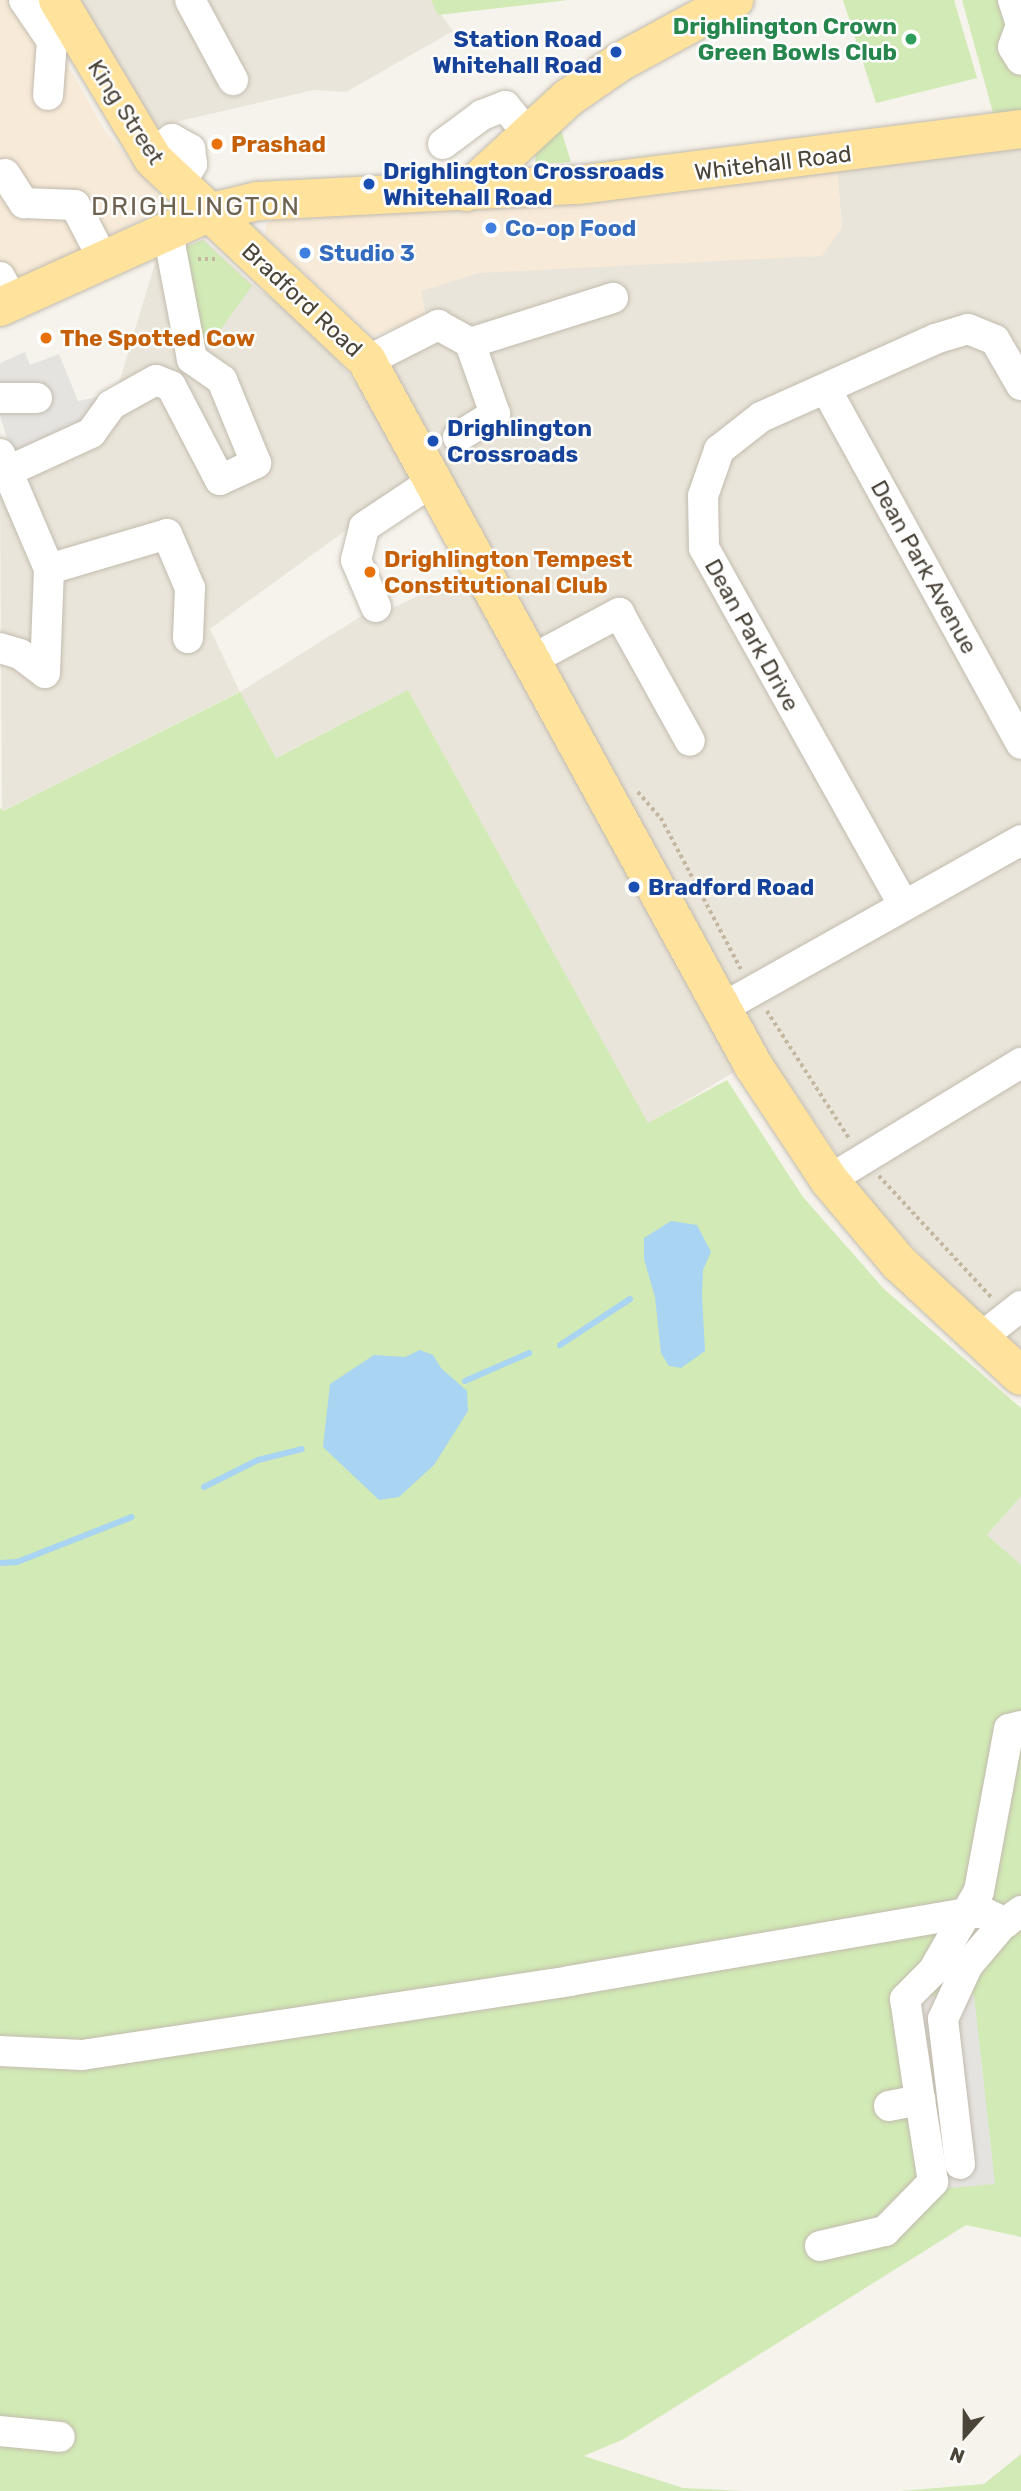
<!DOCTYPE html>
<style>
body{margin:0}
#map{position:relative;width:1021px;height:2491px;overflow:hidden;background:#f6f3ec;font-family:Rubik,sans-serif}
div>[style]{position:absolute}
.residential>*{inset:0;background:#eae5da}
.commercial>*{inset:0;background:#f7ead8}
.green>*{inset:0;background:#d2eab5}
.parking>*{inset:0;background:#e5e3e0}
.water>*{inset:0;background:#a9d4f2}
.stream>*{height:6px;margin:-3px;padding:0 3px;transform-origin:3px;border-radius:3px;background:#a9d4f2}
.path>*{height:3.5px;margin-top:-1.75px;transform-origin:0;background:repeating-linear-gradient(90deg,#c4b79f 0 3.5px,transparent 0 7px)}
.roads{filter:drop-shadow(0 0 2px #c2bbae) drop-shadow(0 0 2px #c2bbae)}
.minor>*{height:30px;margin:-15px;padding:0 15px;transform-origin:15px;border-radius:15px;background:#fff}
.major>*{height:38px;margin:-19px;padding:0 19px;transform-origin:19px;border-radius:19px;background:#ffe39c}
.dots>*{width:19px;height:19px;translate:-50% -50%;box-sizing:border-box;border:4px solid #fff;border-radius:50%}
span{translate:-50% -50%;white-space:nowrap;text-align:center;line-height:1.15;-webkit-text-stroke:5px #fff;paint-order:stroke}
.leisure-label{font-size:23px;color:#27864d;font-weight:700}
.right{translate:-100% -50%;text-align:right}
.transit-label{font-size:23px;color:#164399;font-weight:700}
.left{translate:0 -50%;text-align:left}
.street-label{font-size:23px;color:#4b4439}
.food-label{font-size:23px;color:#c56008;font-weight:700}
.shop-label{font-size:23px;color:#366cbe;font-weight:700}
.quarter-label{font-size:26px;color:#6e6250;letter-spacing:2px}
.north{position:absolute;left:930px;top:2400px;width:70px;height:70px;-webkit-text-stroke:5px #fff;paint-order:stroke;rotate:201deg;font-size:19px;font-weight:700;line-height:28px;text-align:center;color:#4b4439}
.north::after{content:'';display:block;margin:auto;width:24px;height:32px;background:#4b4439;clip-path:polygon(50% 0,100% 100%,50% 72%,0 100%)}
</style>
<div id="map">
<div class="residential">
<i style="clip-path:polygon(72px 0,431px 0,453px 31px,346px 92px,314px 90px,145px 129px)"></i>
<i style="clip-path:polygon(1021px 144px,1021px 1359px,872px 1204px,767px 1052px,648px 1124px,408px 690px,275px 758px,239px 692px,2px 811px,0 485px,107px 423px,156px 260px,204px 239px,258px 289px,307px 323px,373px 404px,419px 485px,345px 531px,210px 629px,240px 692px,376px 607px,385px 612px,495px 558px,355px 348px,426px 316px,420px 291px,478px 273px,842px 227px,837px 171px)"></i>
<i style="clip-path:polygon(1021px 1496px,1021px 1565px,987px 1535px)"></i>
</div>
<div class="commercial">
<i style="clip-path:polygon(0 0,31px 0,105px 131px,169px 206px,0 291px)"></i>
<i style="clip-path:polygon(837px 171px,842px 227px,822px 256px,478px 273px,421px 291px,426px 316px,373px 336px,265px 236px,266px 224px,273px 220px,525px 203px)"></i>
</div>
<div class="green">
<i style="clip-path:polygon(431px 0,568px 0,438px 15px)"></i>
<i style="clip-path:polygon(843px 0,954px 0,977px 78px,876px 103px)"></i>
<i style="clip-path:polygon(962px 0,1021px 0,1021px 116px,995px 120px)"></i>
<i style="clip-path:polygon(559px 123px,571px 162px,535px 164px,536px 150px)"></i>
<i style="clip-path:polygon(203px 240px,252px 286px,211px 343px,200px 349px,178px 250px)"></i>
<i style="clip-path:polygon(408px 690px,648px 1123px,727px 1080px,803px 1197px,884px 1289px,1021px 1408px,1021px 1496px,987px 1535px,1021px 1565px,1021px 2237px,966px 2225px,624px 2439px,584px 2456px,683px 2488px,744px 2491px,0 2491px,0 807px,3px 811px,240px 692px,276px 758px)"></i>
<i style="clip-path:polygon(1021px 2454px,1021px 2491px,900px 2491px,984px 2484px)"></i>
</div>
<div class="parking">
<i style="clip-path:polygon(25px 352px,30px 365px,59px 354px,78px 401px,97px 397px,104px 415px,19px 452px,9px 446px,0 415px,0 363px)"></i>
<i style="clip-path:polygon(974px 1995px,995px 2184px,938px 2189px,911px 1997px)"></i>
</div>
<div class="water">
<i style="clip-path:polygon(671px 1221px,697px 1225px,711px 1252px,703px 1270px,702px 1296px,705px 1351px,681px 1368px,669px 1366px,661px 1353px,655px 1297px,644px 1259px,644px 1238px)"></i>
<i style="clip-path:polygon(420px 1350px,433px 1355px,441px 1368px,467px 1391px,468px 1411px,434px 1465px,399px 1497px,379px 1500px,323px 1447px,330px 1384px,374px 1355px,405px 1357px)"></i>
</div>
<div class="stream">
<i style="left:560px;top:1345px;width:84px;rotate:-33.3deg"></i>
<i style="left:465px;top:1381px;width:70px;rotate:-23.6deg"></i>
<i style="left:204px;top:1487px;width:60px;rotate:-26.6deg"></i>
<i style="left:258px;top:1460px;width:45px;rotate:-14deg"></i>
<i style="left:0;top:1563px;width:17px;rotate:-3deg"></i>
<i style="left:17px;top:1562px;width:123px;rotate:-21.4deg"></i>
</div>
<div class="path">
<i style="left:198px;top:259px;width:17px"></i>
<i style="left:638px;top:792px;width:35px;rotate:49deg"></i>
<i style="left:661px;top:818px;width:171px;rotate:62.1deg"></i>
<i style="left:767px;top:1011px;width:153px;rotate:57.2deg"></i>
<i style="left:879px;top:1176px;width:168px;rotate:47.2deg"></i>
</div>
<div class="roads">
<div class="minor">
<i style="left:24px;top:0;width:50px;rotate:55.7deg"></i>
<i style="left:52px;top:41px;width:54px;rotate:94.2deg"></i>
<i style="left:190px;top:0;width:91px;rotate:61.7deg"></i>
<i style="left:1013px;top:0;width:26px;rotate:72deg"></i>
<i style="left:1021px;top:25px;width:23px;rotate:110deg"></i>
<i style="left:1013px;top:47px;width:15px;rotate:58deg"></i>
<i style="left:443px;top:144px;width:49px;rotate:-36.6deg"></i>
<i style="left:482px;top:115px;width:25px;rotate:-21deg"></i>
<i style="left:505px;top:106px;width:34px;rotate:50deg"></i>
<i style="left:150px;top:154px;width:27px;rotate:-34deg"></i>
<i style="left:172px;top:139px;width:21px;rotate:29deg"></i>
<i style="left:190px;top:149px;width:15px;rotate:82deg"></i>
<i style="left:192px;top:164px;width:24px;rotate:120deg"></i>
<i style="left:5px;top:174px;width:35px;rotate:57deg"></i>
<i style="left:24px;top:203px;width:51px;rotate:2.2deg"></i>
<i style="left:75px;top:205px;width:59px;rotate:62.6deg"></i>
<i style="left:0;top:277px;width:26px;rotate:61deg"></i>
<i style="left:367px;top:361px;width:80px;rotate:-26.9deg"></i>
<i style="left:438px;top:325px;width:37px;rotate:29deg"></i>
<i style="left:470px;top:343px;width:150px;rotate:-17.5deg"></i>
<i style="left:826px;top:389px;width:405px;rotate:61.2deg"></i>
<i style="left:0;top:398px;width:37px"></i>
<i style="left:458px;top:437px;width:44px;rotate:-31.9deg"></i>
<i style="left:495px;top:414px;width:75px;rotate:-109.4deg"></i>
<i style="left:0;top:454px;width:125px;rotate:66.9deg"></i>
<i style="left:49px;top:569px;width:123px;rotate:-16.5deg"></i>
<i style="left:167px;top:534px;width:59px;rotate:66.9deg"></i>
<i style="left:190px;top:588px;width:50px;rotate:92.3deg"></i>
<i style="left:6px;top:472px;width:94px;rotate:-24.6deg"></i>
<i style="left:91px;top:433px;width:34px;rotate:-54deg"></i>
<i style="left:111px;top:405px;width:51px;rotate:-29.1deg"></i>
<i style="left:156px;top:380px;width:16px;rotate:22deg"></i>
<i style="left:171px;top:386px;width:106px;rotate:62.5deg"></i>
<i style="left:220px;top:480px;width:40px;rotate:-25deg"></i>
<i style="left:256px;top:463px;width:90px;rotate:-112.3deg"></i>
<i style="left:222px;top:380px;width:37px;rotate:-145deg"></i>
<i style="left:192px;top:359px;width:112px;rotate:-100.8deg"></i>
<i style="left:171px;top:249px;width:19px;rotate:-122deg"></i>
<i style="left:376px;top:607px;width:51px;rotate:-113.1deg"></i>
<i style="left:356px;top:560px;width:34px;rotate:-76deg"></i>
<i style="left:364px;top:527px;width:83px;rotate:-33.7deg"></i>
<i style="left:0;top:648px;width:21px;rotate:17deg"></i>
<i style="left:20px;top:654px;width:31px;rotate:37deg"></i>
<i style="left:533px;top:659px;width:98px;rotate:-28.1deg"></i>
<i style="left:619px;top:613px;width:146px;rotate:61deg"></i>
<i style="left:45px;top:673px;width:104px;rotate:-87.8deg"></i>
<i style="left:903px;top:904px;width:408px;rotate:-119.2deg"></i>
<i style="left:704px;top:548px;width:52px;rotate:-91.1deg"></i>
<i style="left:703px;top:496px;width:49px;rotate:-70.8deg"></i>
<i style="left:719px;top:450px;width:53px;rotate:-38.2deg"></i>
<i style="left:761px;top:417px;width:191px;rotate:-24.1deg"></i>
<i style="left:935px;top:339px;width:34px;rotate:-17deg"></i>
<i style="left:968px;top:329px;width:29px;rotate:22deg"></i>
<i style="left:995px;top:340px;width:52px;rotate:60deg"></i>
<i style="left:722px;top:1008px;width:343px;rotate:-29.3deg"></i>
<i style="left:829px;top:1180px;width:225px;rotate:-31.4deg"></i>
<i style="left:978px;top:1340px;width:55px;rotate:-38.3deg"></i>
<i style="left:0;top:2051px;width:82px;rotate:2.8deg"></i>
<i style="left:82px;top:2055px;width:493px;rotate:-8.6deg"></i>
<i style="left:569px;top:1981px;width:405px;rotate:-9.7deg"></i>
<i style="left:968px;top:1913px;width:17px"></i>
<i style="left:985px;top:1913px;width:23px;rotate:25deg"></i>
<i style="left:889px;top:2106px;width:32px;rotate:-11deg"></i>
<i style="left:920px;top:2100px;width:102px;rotate:-98.4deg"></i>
<i style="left:905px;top:1999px;width:40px;rotate:-45deg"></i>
<i style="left:933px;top:1971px;width:92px;rotate:-60.1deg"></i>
<i style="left:979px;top:1891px;width:165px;rotate:-79.5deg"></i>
<i style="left:1009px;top:1729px;width:12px;rotate:-14deg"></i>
<i style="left:960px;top:2164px;width:146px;rotate:-96.7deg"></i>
<i style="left:943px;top:2019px;width:60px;rotate:-65.2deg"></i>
<i style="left:968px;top:1965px;width:52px;rotate:-49.6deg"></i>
<i style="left:1002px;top:1925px;width:24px;rotate:-36deg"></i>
<i style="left:820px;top:2246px;width:67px;rotate:-13deg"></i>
<i style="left:885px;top:2231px;width:69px;rotate:-45.6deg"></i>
<i style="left:933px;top:2182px;width:83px;rotate:-99deg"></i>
<i style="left:0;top:2431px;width:60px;rotate:5.7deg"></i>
</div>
<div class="major">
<i style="left:58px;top:0;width:185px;rotate:59.1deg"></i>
<i style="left:153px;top:159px;width:294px;rotate:43.3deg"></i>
<i style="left:367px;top:361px;width:803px;rotate:61.26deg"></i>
<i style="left:753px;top:1065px;width:138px;rotate:56.5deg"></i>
<i style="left:829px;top:1180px;width:109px;rotate:49.9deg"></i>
<i style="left:899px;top:1263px;width:166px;rotate:42.8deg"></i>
<i style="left:466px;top:192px;width:139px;rotate:-42.7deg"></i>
<i style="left:568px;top:98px;width:63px;rotate:-34.7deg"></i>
<i style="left:620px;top:62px;width:130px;rotate:-28.5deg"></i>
<i style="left:0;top:307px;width:228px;rotate:-24.3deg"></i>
<i style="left:208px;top:213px;width:51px;rotate:-13.5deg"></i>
<i style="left:258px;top:201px;width:320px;rotate:-2.9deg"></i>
<i style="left:578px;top:185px;width:447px;rotate:-7.2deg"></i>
</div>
</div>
<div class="dots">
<i style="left:911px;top:39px;background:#2e9e5b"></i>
<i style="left:616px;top:52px;background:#1a4fb4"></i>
<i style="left:217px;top:144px;background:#e8710a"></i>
<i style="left:369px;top:184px;background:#1a4fb4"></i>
<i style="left:491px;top:228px;background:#3f7fe0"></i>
<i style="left:305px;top:253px;background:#3f7fe0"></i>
<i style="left:46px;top:338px;background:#e8710a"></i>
<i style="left:433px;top:441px;background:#1a4fb4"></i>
<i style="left:370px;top:572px;background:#e8710a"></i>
<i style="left:634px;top:887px;background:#1a4fb4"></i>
</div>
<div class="leisure-label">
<span class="right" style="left:897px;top:39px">Drighlington Crown<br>Green Bowls Club</span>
</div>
<div class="transit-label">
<span class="right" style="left:602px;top:52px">Station Road<br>Whitehall Road</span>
<span class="left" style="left:383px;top:184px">Drighlington Crossroads<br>Whitehall Road</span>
<span class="left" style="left:447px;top:441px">Drighlington<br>Crossroads</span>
<span class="left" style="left:648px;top:887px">Bradford Road</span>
</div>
<div class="street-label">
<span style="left:126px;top:112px;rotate:57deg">King Street</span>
<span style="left:773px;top:163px;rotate:-7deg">Whitehall Road</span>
<span style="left:302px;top:300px;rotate:43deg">Bradford Road</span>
<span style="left:924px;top:567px;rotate:61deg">Dean Park Avenue</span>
<span style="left:752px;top:635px;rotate:61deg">Dean Park Drive</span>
</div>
<div class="food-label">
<span class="left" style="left:231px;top:144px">Prashad</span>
<span class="left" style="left:60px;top:338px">The Spotted Cow</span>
<span class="left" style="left:384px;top:572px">Drighlington Tempest<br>Constitutional Club</span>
</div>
<div class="shop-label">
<span class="left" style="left:505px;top:228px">Co-op Food</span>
<span class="left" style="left:319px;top:253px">Studio 3</span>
</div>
<div class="quarter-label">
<span style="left:196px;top:207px">DRIGHLINGTON</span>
</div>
<div class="north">N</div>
</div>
